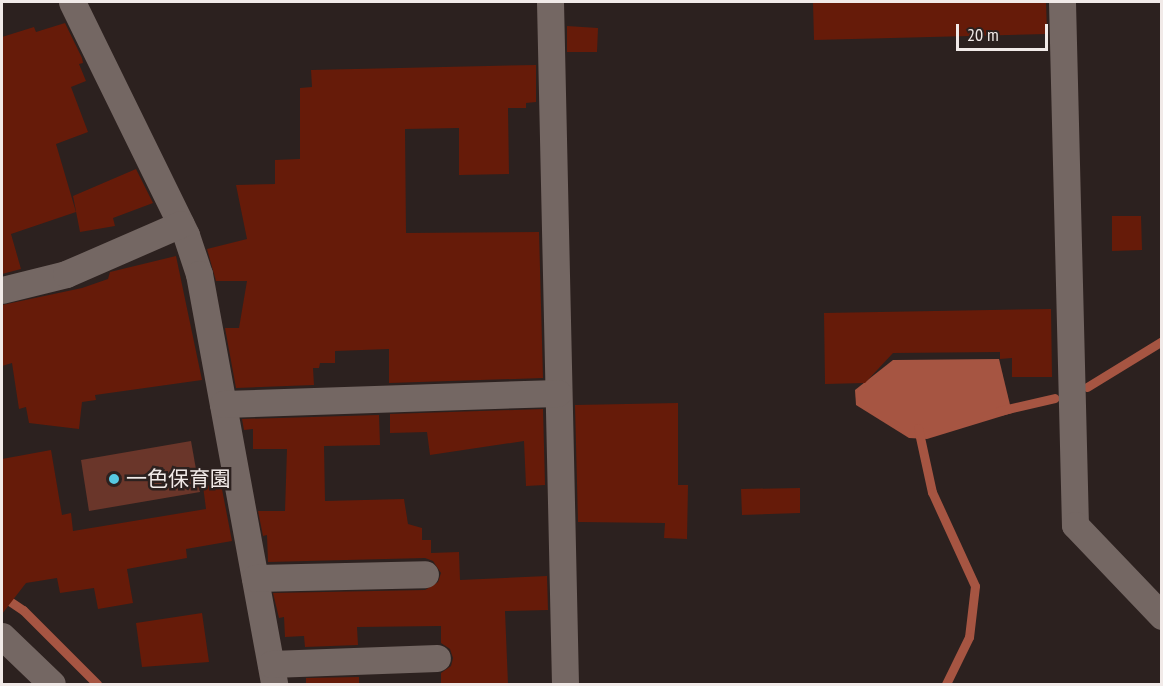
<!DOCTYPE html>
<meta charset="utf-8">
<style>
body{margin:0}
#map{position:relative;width:1163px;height:686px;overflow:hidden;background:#2c211f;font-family:"PT Sans Narrow","Noto Sans JP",sans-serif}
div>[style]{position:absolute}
.green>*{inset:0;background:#6a362a}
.water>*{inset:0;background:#a65542}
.stream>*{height:9px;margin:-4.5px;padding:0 4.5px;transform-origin:4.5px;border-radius:4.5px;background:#a65542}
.building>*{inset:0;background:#661b09}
.street>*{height:27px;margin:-13.5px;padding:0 13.5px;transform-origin:13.5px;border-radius:13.5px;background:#746763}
.dots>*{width:16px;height:16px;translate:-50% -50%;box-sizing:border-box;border:3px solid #2c211f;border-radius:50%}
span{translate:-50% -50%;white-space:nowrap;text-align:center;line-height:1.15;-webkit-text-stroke:5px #2c211f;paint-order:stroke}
.poi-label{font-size:21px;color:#f1eae8}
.left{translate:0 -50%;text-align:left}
.frame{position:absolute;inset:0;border:3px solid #f1eae8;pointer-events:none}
.scale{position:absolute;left:956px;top:24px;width:92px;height:27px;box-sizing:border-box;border:3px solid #f1eae8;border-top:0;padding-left:8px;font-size:18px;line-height:21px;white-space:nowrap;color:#f1eae8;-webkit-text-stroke:4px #2c211f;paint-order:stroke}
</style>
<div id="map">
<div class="green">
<i style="clip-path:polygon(191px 441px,200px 492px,89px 511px,81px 460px)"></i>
</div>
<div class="water">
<i style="clip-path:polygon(999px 359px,1012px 413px,927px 439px,909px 438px,856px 405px,855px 390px,893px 360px)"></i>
</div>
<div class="stream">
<i style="left:1087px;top:387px;width:88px;rotate:-31.5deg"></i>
<i style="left:999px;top:411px;width:57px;rotate:-13.1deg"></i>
<i style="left:918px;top:428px;width:66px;rotate:77.7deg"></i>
<i style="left:932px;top:492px;width:103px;rotate:65.4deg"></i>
<i style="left:975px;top:586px;width:51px;rotate:96.7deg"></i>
<i style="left:969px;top:637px;width:52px;rotate:116.1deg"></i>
<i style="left:2px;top:596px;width:25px;rotate:34deg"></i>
<i style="left:23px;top:610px;width:105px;rotate:45deg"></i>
</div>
<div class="building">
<i style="clip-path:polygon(813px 2px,1046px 2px,1047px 34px,814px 40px)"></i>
<i style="clip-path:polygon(65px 23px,82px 58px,83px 63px,79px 64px,86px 81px,71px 87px,88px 132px,56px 144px,76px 212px,11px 234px,21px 269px,2px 274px,2px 37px,34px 27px,36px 32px)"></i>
<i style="clip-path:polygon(567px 26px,598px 28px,597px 52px,567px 52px)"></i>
<i style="clip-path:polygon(536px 65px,536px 102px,526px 103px,526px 108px,508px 108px,509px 174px,459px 175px,459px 128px,405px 129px,406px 233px,539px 232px,543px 378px,389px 383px,389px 349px,335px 351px,335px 363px,320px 363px,319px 368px,313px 368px,314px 385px,236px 388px,225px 328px,239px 328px,247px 281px,216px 281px,207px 249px,247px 239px,236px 185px,275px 184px,275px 160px,300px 159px,300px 88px,312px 87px,311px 70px)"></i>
<i style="clip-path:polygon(136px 169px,153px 203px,113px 218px,115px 226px,80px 232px,73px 196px)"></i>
<i style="clip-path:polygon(1112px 216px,1141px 216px,1142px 250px,1112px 251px)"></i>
<i style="clip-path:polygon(176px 256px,202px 380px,95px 395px,96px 400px,82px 402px,79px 429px,29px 423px,26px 407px,19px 409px,12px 363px,2px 366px,2px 305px,82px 288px,108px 279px,110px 272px)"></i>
<i style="clip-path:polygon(1051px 309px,1052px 377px,1012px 377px,1012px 358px,1000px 359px,1000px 352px,893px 353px,865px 383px,825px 384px,824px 313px)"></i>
<i style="clip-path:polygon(678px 403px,678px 485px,688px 485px,687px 539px,664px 538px,665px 523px,578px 522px,575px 405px)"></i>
<i style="clip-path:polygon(543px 409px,545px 485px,526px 486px,524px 441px,430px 455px,427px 432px,390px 433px,390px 414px)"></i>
<i style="clip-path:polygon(379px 415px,380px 445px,324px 446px,325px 501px,404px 499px,408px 524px,422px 528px,422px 540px,431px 540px,431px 553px,459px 552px,460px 580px,547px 576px,548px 610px,505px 611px,508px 684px,441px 684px,441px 673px,451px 666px,453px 658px,450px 649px,441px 643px,441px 626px,357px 627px,358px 645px,305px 647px,304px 636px,285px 637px,284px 617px,279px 618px,273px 593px,425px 590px,438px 582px,441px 573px,433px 561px,425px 558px,268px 562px,267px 535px,263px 536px,258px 511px,285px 511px,287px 449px,253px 449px,253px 429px,244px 430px,242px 419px)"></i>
<i style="clip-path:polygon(51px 450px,62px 515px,71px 513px,73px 531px,206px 509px,203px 486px,221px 484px,232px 541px,186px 549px,187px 558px,127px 569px,133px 603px,98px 609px,94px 588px,60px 593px,57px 578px,26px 583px,2px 614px,2px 459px)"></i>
<i style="clip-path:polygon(800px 488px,800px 513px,742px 515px,741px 489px)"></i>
<i style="clip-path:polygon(202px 613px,209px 662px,142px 667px,136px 623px)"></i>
<i style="clip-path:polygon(359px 677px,359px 684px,306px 684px,306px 678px)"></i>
</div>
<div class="street">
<i style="left:72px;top:2px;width:259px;rotate:63.9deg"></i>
<i style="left:186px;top:235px;width:41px;rotate:71.6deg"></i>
<i style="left:199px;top:274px;width:417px;rotate:79.6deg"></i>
<i style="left:550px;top:2px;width:682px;rotate:88.74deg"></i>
<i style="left:1062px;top:2px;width:523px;rotate:88.58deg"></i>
<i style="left:1075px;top:525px;width:126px;rotate:46.3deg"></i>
<i style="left:2px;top:290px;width:66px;rotate:-14deg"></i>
<i style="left:66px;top:274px;width:125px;rotate:-23.5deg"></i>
<i style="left:223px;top:404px;width:335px;rotate:-1.9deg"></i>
<i style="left:255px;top:578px;width:170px;rotate:-1.3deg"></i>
<i style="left:2px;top:636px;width:69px;rotate:43.8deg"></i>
<i style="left:271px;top:664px;width:166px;rotate:-2.1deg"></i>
</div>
<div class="dots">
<i style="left:114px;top:479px;background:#57c9e2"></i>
</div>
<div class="poi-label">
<span class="left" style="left:126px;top:479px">一色保育園</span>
</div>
<div class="frame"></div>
<div class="scale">20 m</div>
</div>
